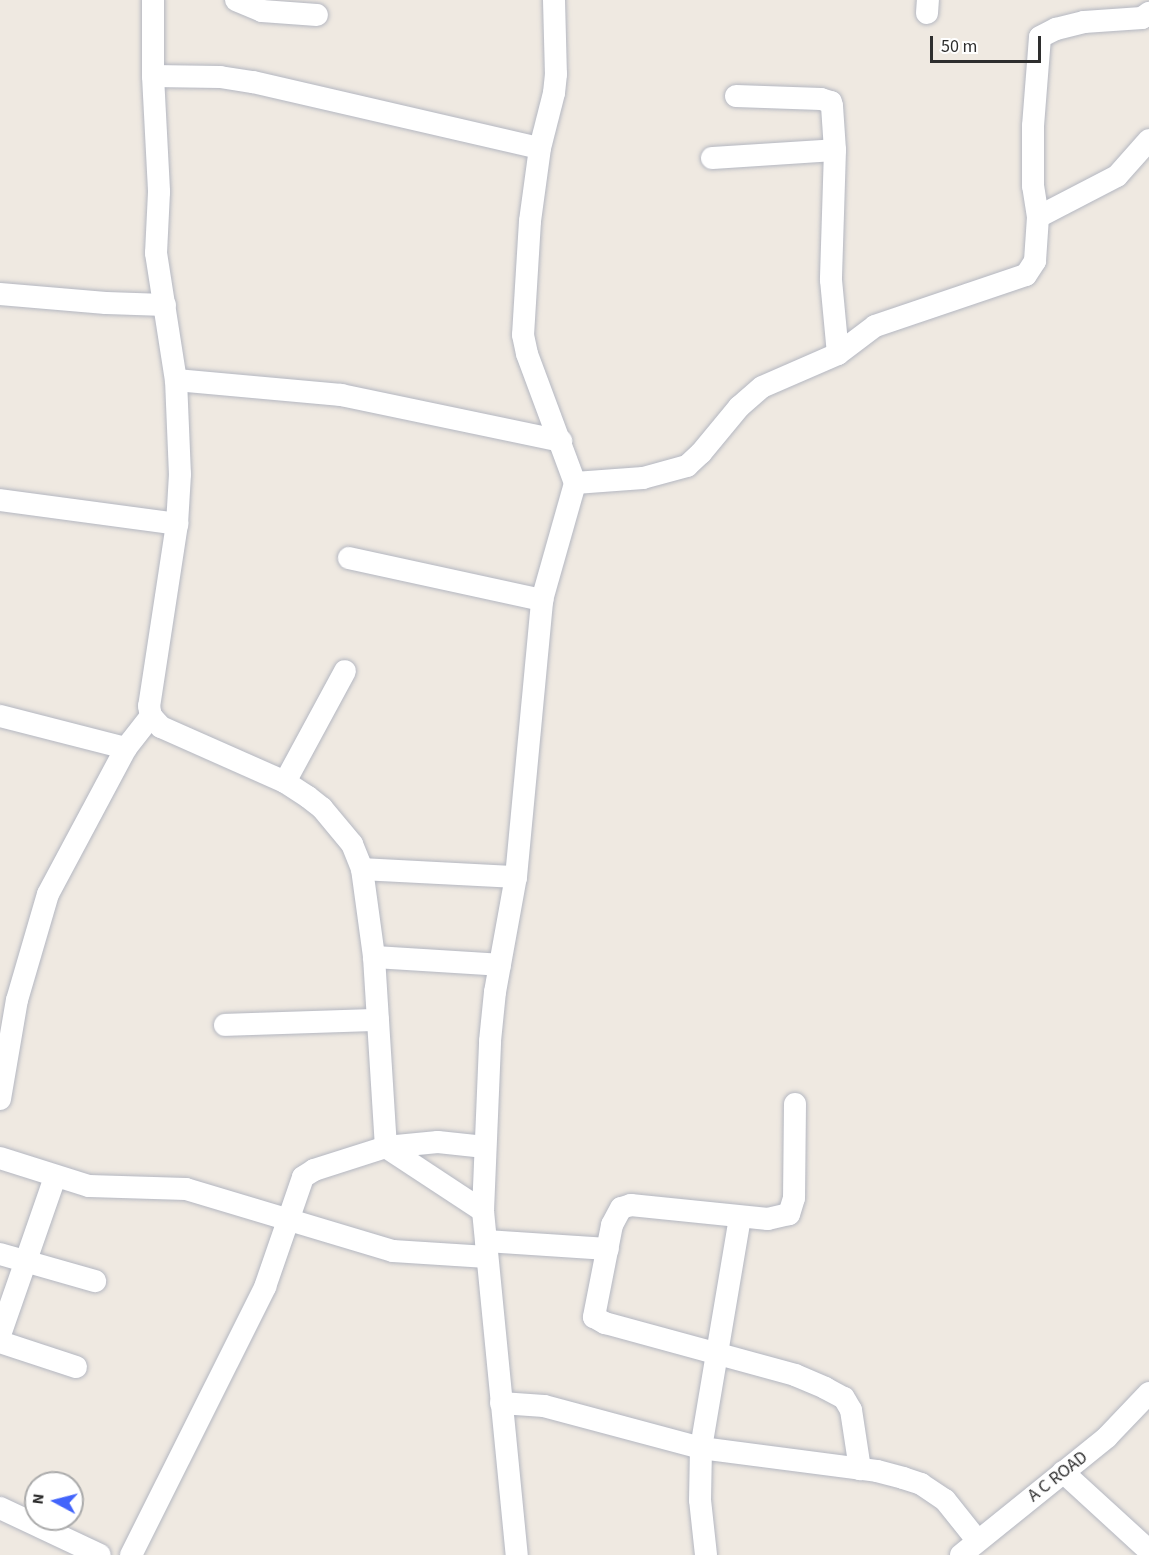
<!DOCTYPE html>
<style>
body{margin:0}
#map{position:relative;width:1149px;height:1555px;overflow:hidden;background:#efe9e1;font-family:"Source Sans 3",sans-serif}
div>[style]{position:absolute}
.roads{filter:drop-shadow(0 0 2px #b4b7c1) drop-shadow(0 0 2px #b4b7c1)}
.minor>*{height:22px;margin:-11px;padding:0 11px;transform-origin:11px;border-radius:11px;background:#fff}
span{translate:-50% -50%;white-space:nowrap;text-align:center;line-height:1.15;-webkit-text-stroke:4.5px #fff;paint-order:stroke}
.street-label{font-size:18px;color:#2e2e2e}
.north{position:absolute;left:24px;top:1471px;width:60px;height:60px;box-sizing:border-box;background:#fff;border:2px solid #ababab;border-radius:50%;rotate:277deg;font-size:16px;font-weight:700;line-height:24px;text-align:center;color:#2e2e2e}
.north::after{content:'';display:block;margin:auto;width:21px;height:27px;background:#4264fb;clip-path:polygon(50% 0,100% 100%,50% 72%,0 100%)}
.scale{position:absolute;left:930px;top:36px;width:111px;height:27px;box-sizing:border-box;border:3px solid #2e2e2e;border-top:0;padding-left:8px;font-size:18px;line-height:21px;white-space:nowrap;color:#2e2e2e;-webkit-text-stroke:4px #fff;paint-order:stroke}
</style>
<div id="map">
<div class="roads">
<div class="minor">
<i style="left:153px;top:0;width:76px;rotate:90deg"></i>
<i style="left:153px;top:76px;width:116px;rotate:87deg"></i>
<i style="left:159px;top:192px;width:61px;rotate:92.8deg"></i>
<i style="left:156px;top:253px;width:129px;rotate:81.1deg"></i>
<i style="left:176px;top:380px;width:94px;rotate:87.6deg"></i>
<i style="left:180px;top:474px;width:50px;rotate:93.4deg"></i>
<i style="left:177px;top:524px;width:184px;rotate:98.7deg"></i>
<i style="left:149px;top:706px;width:10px;rotate:79deg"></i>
<i style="left:151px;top:716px;width:15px;rotate:48deg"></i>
<i style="left:161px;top:727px;width:136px;rotate:23.9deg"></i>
<i style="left:285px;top:782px;width:27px;rotate:33deg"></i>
<i style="left:308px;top:797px;width:18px;rotate:38deg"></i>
<i style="left:322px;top:808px;width:47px;rotate:50.2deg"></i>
<i style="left:352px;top:844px;width:27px;rotate:68deg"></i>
<i style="left:362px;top:869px;width:89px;rotate:82.2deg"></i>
<i style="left:374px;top:957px;width:190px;rotate:86.4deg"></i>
<i style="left:386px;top:1147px;width:116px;rotate:33.4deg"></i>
<i style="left:483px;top:1211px;width:346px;rotate:84.4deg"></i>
<i style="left:236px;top:0;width:28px;rotate:23deg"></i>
<i style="left:262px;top:11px;width:55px;rotate:4.2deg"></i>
<i style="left:554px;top:0;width:74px;rotate:88.5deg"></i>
<i style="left:556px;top:74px;width:19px;rotate:96deg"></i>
<i style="left:554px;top:93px;width:57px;rotate:104.3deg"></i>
<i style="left:540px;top:148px;width:74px;rotate:97.8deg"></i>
<i style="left:530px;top:221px;width:114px;rotate:93.5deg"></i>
<i style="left:523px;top:335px;width:19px;rotate:78deg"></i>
<i style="left:527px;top:354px;width:138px;rotate:69.6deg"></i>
<i style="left:575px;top:483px;width:68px;rotate:-4.2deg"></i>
<i style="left:643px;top:478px;width:46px;rotate:-15.3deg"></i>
<i style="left:687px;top:466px;width:19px;rotate:-43deg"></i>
<i style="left:701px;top:453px;width:60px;rotate:-50.4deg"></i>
<i style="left:739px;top:407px;width:30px;rotate:-41deg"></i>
<i style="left:762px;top:387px;width:83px;rotate:-23.5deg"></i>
<i style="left:838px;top:354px;width:46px;rotate:-37.1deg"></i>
<i style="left:875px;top:326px;width:159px;rotate:-18.7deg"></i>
<i style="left:1026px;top:275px;width:17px;rotate:-57deg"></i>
<i style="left:1035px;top:261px;width:44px;rotate:-86.1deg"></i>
<i style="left:1038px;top:217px;width:89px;rotate:-27.4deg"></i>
<i style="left:1117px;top:176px;width:48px;rotate:-48.4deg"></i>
<i style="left:927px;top:13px;width:13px;rotate:-86deg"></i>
<i style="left:153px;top:76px;width:67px;rotate:0.9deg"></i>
<i style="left:220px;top:77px;width:33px;rotate:9deg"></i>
<i style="left:253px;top:82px;width:294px;rotate:13deg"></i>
<i style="left:736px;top:96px;width:85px;rotate:2deg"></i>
<i style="left:821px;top:99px;width:10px;rotate:17deg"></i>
<i style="left:831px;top:102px;width:4px;rotate:76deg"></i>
<i style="left:832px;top:106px;width:44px;rotate:86.1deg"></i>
<i style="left:835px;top:150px;width:130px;rotate:91.8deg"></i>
<i style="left:831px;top:280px;width:74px;rotate:84.6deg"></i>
<i style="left:712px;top:158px;width:123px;rotate:-3.7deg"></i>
<i style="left:1038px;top:217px;width:31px;rotate:-99deg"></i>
<i style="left:1033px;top:186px;width:60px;rotate:-90deg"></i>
<i style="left:1033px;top:126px;width:89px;rotate:-85.5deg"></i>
<i style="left:1040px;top:37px;width:18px;rotate:-27deg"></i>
<i style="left:1056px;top:29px;width:29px;rotate:-14deg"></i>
<i style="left:1084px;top:22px;width:58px;rotate:-3.9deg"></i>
<i style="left:1142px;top:18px;width:9px;rotate:-36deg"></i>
<i style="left:0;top:294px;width:106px;rotate:4.9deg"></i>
<i style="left:106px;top:303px;width:59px;rotate:1.9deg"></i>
<i style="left:176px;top:380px;width:166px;rotate:5.2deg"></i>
<i style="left:341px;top:395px;width:225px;rotate:11.8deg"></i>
<i style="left:0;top:500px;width:179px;rotate:7.7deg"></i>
<i style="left:349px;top:558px;width:198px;rotate:12.3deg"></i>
<i style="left:0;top:716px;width:130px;rotate:14.3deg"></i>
<i style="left:285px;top:782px;width:126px;rotate:-61.6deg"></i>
<i style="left:362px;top:869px;width:154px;rotate:3deg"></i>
<i style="left:374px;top:957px;width:126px;rotate:3.6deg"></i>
<i style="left:225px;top:1025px;width:153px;rotate:-1.9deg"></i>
<i style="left:0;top:1099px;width:100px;rotate:-80.3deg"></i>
<i style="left:17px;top:1000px;width:110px;rotate:-73.7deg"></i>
<i style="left:48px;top:894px;width:166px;rotate:-61.9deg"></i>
<i style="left:126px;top:748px;width:41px;rotate:-52deg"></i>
<i style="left:795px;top:1104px;width:94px;rotate:90.6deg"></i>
<i style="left:794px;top:1198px;width:17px;rotate:107deg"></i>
<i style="left:789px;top:1214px;width:22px;rotate:167deg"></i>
<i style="left:768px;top:1219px;width:138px;rotate:-174.2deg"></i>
<i style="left:631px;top:1205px;width:10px;rotate:163deg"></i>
<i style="left:621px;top:1208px;width:19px;rotate:118deg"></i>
<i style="left:612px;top:1225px;width:94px;rotate:101.1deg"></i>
<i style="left:594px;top:1317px;width:13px;rotate:29deg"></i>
<i style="left:605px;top:1323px;width:197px;rotate:15.3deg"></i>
<i style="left:795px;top:1375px;width:33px;rotate:23deg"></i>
<i style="left:825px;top:1388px;width:21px;rotate:28deg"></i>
<i style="left:844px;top:1398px;width:14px;rotate:60deg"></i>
<i style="left:851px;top:1410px;width:60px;rotate:81.3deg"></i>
<i style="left:0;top:1158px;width:93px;rotate:17.5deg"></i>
<i style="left:89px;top:1186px;width:97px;rotate:1.8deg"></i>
<i style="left:186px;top:1189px;width:216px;rotate:16.7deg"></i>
<i style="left:393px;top:1251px;width:94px;rotate:3.7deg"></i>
<i style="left:483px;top:1211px;width:170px;rotate:-87.6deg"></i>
<i style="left:490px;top:1041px;width:49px;rotate:-84.2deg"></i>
<i style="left:495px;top:992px;width:117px;rotate:-79.7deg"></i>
<i style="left:516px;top:877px;width:278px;rotate:-84.6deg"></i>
<i style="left:542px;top:600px;width:122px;rotate:-74.2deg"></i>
<i style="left:486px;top:1241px;width:122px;rotate:3.8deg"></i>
<i style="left:0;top:1254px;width:99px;rotate:15.9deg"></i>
<i style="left:0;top:1335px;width:167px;rotate:-70.8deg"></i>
<i style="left:0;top:1342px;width:80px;rotate:18.2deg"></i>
<i style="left:501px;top:1403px;width:43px;rotate:4deg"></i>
<i style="left:544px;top:1406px;width:163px;rotate:15deg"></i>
<i style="left:701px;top:1448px;width:177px;rotate:7.4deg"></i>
<i style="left:877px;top:1471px;width:27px;rotate:15deg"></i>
<i style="left:903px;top:1478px;width:19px;rotate:18deg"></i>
<i style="left:921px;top:1484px;width:29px;rotate:34deg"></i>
<i style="left:945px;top:1500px;width:51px;rotate:51.3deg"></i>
<i style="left:1063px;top:1472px;width:115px;rotate:42.5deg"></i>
<i style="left:0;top:1508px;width:110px;rotate:25.2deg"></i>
<i style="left:131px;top:1555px;width:300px;rotate:-63.4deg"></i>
<i style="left:265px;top:1287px;width:116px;rotate:-70.9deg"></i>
<i style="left:303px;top:1177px;width:13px;rotate:-32deg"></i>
<i style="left:314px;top:1170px;width:76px;rotate:-17.7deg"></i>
<i style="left:386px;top:1147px;width:52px;rotate:-5.5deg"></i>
<i style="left:438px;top:1142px;width:47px;rotate:6.1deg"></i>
<i style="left:706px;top:1555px;width:55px;rotate:-96.2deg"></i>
<i style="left:700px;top:1500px;width:52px;rotate:-88.9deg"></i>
<i style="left:701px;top:1448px;width:233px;rotate:-80.4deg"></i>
<i style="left:961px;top:1555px;width:188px;rotate:-38.9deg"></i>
<i style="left:1107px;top:1437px;width:61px;rotate:-46.3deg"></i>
</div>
</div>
<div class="street-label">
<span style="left:1058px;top:1477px;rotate:-38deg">A C ROAD</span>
</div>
<div class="north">N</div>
<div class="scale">50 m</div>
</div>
